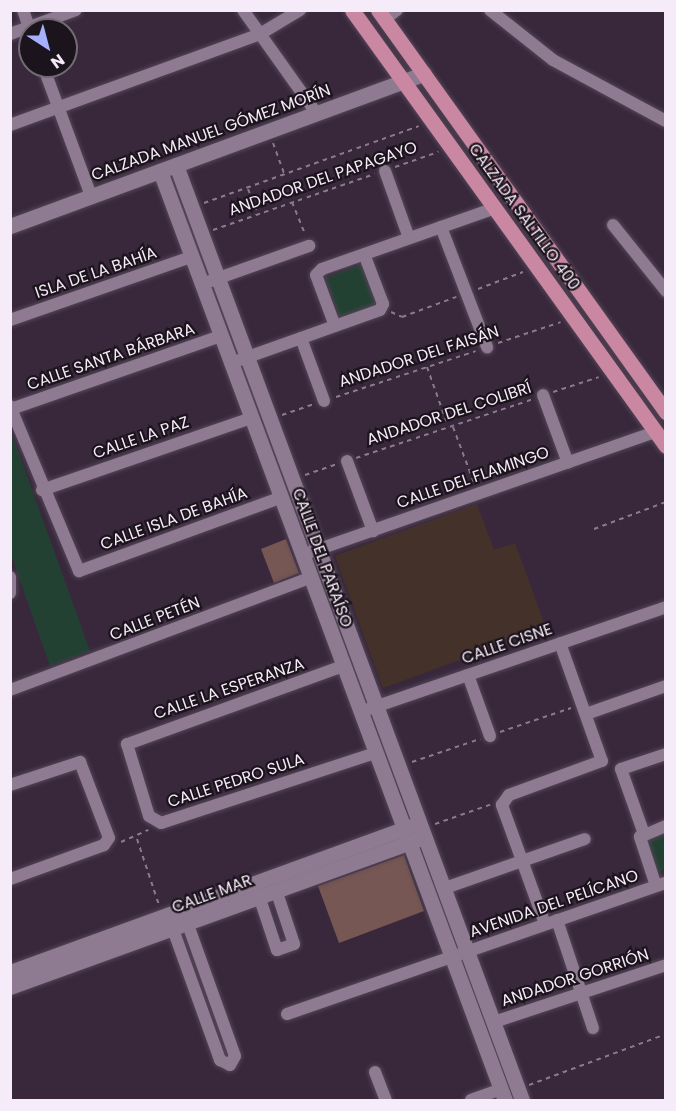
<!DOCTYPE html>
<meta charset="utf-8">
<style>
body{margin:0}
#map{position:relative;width:676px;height:1111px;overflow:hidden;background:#39283c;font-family:Poppins,sans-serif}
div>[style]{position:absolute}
.education>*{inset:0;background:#44322a}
.green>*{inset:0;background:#234133}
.building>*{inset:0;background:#775753}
.path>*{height:2px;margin-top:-1px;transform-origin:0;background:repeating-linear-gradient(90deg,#8a7b8c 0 4.5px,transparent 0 9px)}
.roads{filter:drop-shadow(0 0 2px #534556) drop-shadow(0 0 2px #534556)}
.street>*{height:12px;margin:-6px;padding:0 6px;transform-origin:6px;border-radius:6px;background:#8e7a91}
.secondary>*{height:15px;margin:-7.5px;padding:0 7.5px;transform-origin:7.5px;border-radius:7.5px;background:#8e7a91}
.primary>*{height:15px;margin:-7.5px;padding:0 7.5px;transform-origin:7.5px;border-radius:7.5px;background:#ca87a2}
span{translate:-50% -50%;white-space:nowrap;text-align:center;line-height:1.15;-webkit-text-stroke:4.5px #1c141d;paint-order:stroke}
.street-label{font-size:16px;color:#f6ebf8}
.frame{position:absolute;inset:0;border:12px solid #f6ebf8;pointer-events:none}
.north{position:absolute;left:18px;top:18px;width:60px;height:60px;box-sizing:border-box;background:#1c141d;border:2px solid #736a75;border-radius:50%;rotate:144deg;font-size:16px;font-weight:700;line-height:24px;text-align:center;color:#f6ebf8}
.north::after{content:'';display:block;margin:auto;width:21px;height:27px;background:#a5b1fc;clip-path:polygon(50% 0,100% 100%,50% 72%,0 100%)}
</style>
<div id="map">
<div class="education">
<i style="clip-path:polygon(477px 504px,494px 550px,515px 543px,546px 628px,383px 688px,335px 556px)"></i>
</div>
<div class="green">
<i style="clip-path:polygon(362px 264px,379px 311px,342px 325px,325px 278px)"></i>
<i style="clip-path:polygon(11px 431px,90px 651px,50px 666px,11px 555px)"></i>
<i style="clip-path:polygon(665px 831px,665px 870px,654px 875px,641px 840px)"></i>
</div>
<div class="building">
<i style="clip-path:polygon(286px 539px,299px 573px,274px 583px,261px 549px)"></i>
<i style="clip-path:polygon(404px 855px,424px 911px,339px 943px,318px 886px)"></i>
</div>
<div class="path">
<i style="left:273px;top:143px;width:33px;rotate:70deg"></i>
<i style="left:395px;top:167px;width:46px;rotate:-19.2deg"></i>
<i style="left:248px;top:189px;width:27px;rotate:68deg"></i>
<i style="left:292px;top:202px;width:35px;rotate:68deg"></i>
<i style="left:204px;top:203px;width:228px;rotate:-19.7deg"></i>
<i style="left:213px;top:230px;width:171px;rotate:-19.1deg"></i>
<i style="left:478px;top:289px;width:48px;rotate:-20.7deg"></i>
<i style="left:391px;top:312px;width:12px;rotate:24deg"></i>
<i style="left:402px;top:317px;width:58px;rotate:-20.3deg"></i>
<i style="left:498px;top:343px;width:66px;rotate:-18.4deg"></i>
<i style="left:427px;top:367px;width:63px;rotate:70.4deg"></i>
<i style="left:553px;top:392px;width:48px;rotate:-18.1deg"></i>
<i style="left:336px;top:397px;width:147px;rotate:-18.2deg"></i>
<i style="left:282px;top:415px;width:34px;rotate:-19deg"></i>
<i style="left:453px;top:427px;width:60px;rotate:69.4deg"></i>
<i style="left:356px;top:458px;width:187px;rotate:-18.4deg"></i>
<i style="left:305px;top:475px;width:34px;rotate:-19deg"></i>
<i style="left:594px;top:529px;width:77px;rotate:-20.6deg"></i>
<i style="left:500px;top:732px;width:75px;rotate:-18.7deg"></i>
<i style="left:412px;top:762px;width:72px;rotate:-18.7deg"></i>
<i style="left:435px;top:824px;width:60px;rotate:-19.3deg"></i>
<i style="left:137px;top:839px;width:70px;rotate:71.6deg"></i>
<i style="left:121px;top:842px;width:30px;rotate:-24deg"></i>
<i style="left:529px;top:1085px;width:146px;rotate:-20.4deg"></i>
</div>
<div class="roads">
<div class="street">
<i style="left:23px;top:10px;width:21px;rotate:71deg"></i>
<i style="left:243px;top:10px;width:128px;rotate:54.6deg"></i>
<i style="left:490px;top:10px;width:80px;rotate:38.4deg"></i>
<i style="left:553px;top:60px;width:128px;rotate:28.4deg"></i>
<i style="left:385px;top:19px;width:15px;rotate:-37deg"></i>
<i style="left:10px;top:34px;width:70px;rotate:-20deg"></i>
<i style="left:43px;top:66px;width:139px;rotate:69.7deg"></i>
<i style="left:10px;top:125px;width:266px;rotate:-20deg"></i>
<i style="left:260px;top:34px;width:47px;rotate:-31deg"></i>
<i style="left:385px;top:171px;width:71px;rotate:70.3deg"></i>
<i style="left:613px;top:225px;width:85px;rotate:51.2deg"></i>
<i style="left:441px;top:227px;width:129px;rotate:69deg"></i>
<i style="left:202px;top:284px;width:114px;rotate:-19.6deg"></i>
<i style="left:10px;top:320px;width:192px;rotate:-19.2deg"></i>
<i style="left:335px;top:326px;width:54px;rotate:-110.4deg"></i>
<i style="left:316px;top:275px;width:8px;rotate:-45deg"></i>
<i style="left:322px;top:269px;width:183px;rotate:-19.4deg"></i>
<i style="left:301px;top:338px;width:67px;rotate:69.9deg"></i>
<i style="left:231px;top:363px;width:158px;rotate:-19.6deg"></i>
<i style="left:380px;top:310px;width:7px;rotate:-63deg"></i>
<i style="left:383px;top:304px;width:53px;rotate:-110.8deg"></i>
<i style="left:543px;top:395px;width:72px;rotate:69.8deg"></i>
<i style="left:10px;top:406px;width:179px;rotate:67.3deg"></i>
<i style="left:79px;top:571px;width:214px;rotate:-20deg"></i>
<i style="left:11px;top:409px;width:222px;rotate:-19.2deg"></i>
<i style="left:347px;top:461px;width:75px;rotate:69.6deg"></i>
<i style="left:42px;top:490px;width:221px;rotate:-19deg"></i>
<i style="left:302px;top:555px;width:375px;rotate:-19.2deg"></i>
<i style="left:10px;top:577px;width:16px;rotate:90deg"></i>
<i style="left:343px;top:666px;width:230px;rotate:160.1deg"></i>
<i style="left:127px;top:744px;width:75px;rotate:73deg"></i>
<i style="left:149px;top:816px;width:14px;rotate:30deg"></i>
<i style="left:161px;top:823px;width:225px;rotate:-18.1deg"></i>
<i style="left:468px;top:675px;width:65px;rotate:70.2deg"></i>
<i style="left:10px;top:690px;width:320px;rotate:-20.5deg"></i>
<i style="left:360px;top:712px;width:324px;rotate:-18.9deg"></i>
<i style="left:586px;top:714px;width:85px;rotate:-19.3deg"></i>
<i style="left:10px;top:785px;width:74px;rotate:-18.2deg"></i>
<i style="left:80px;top:762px;width:81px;rotate:69.1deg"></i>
<i style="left:109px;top:838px;width:9px;rotate:126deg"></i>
<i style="left:104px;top:845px;width:100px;rotate:160.1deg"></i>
<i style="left:644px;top:834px;width:69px;rotate:-109.5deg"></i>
<i style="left:621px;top:769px;width:47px;rotate:-18.4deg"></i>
<i style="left:656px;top:886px;width:52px;rotate:-108.1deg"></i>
<i style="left:640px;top:837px;width:28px;rotate:-23deg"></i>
<i style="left:445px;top:888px;width:148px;rotate:-19.3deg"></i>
<i style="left:259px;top:896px;width:57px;rotate:71.6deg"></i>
<i style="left:277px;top:950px;width:18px;rotate:-19deg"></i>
<i style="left:294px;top:944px;width:57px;rotate:-108.4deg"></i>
<i style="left:557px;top:920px;width:114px;rotate:71.6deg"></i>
<i style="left:170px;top:921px;width:148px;rotate:70.2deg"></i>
<i style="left:220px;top:1060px;width:11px;rotate:27deg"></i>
<i style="left:230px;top:1065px;width:10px;rotate:-61deg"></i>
<i style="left:235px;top:1056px;width:149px;rotate:-109.7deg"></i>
<i style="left:545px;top:924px;width:127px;rotate:-109.9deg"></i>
<i style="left:502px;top:805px;width:12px;rotate:-55deg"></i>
<i style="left:509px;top:795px;width:99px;rotate:-20.1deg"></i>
<i style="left:602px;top:761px;width:125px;rotate:-109.6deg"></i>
<i style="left:287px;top:1014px;width:401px;rotate:-19.1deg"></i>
<i style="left:494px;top:1022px;width:181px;rotate:-18.3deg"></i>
<i style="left:375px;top:1072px;width:30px;rotate:69deg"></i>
<i style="left:471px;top:1100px;width:32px;rotate:-20deg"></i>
</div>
<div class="secondary">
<i style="left:176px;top:165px;width:997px;rotate:69.69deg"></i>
<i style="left:160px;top:171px;width:991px;rotate:69.63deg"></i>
<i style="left:10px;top:226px;width:441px;rotate:-20.2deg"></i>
<i style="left:10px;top:972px;width:427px;rotate:-20deg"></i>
<i style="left:10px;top:987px;width:433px;rotate:-19.9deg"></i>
</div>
<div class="primary">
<i style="left:352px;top:10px;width:537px;rotate:54.24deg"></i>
<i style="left:378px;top:10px;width:495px;rotate:54.4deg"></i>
</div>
</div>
<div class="street-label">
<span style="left:211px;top:133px;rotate:-20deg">CALZADA MANUEL GÓMEZ MORÍN</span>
<span style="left:323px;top:179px;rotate:-19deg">ANDADOR DEL PAPAGAYO</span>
<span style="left:524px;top:217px;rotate:54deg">CALZADA SALTILLO 400</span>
<span style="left:96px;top:273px;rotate:-19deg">ISLA DE LA BAHÍA</span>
<span style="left:111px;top:357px;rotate:-19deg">CALLE SANTA BÁRBARA</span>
<span style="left:419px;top:357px;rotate:-18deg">ANDADOR DEL FAISÁN</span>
<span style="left:449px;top:414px;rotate:-18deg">ANDADOR DEL COLIBRÍ</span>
<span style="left:141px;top:438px;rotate:-19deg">CALLE LA PAZ</span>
<span style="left:473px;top:478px;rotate:-19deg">CALLE DEL FLAMINGO</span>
<span style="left:174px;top:519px;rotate:-20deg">CALLE ISLA DE BAHÍA</span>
<span style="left:322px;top:558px;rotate:70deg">CALLE DEL PARAÍSO</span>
<span style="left:155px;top:619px;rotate:-21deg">CALLE PETÉN</span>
<span style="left:507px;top:644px;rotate:-19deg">CALLE CISNE</span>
<span style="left:229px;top:689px;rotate:-19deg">CALLE LA ESPERANZA</span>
<span style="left:236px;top:781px;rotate:-18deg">CALLE PEDRO SULA</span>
<span style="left:212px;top:894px;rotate:-20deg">CALLE MAR</span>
<span style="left:554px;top:904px;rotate:-19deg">AVENIDA DEL PELÍCANO</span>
<span style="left:575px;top:978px;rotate:-18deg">ANDADOR GORRIÓN</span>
</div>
<div class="frame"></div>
<div class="north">N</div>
</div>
